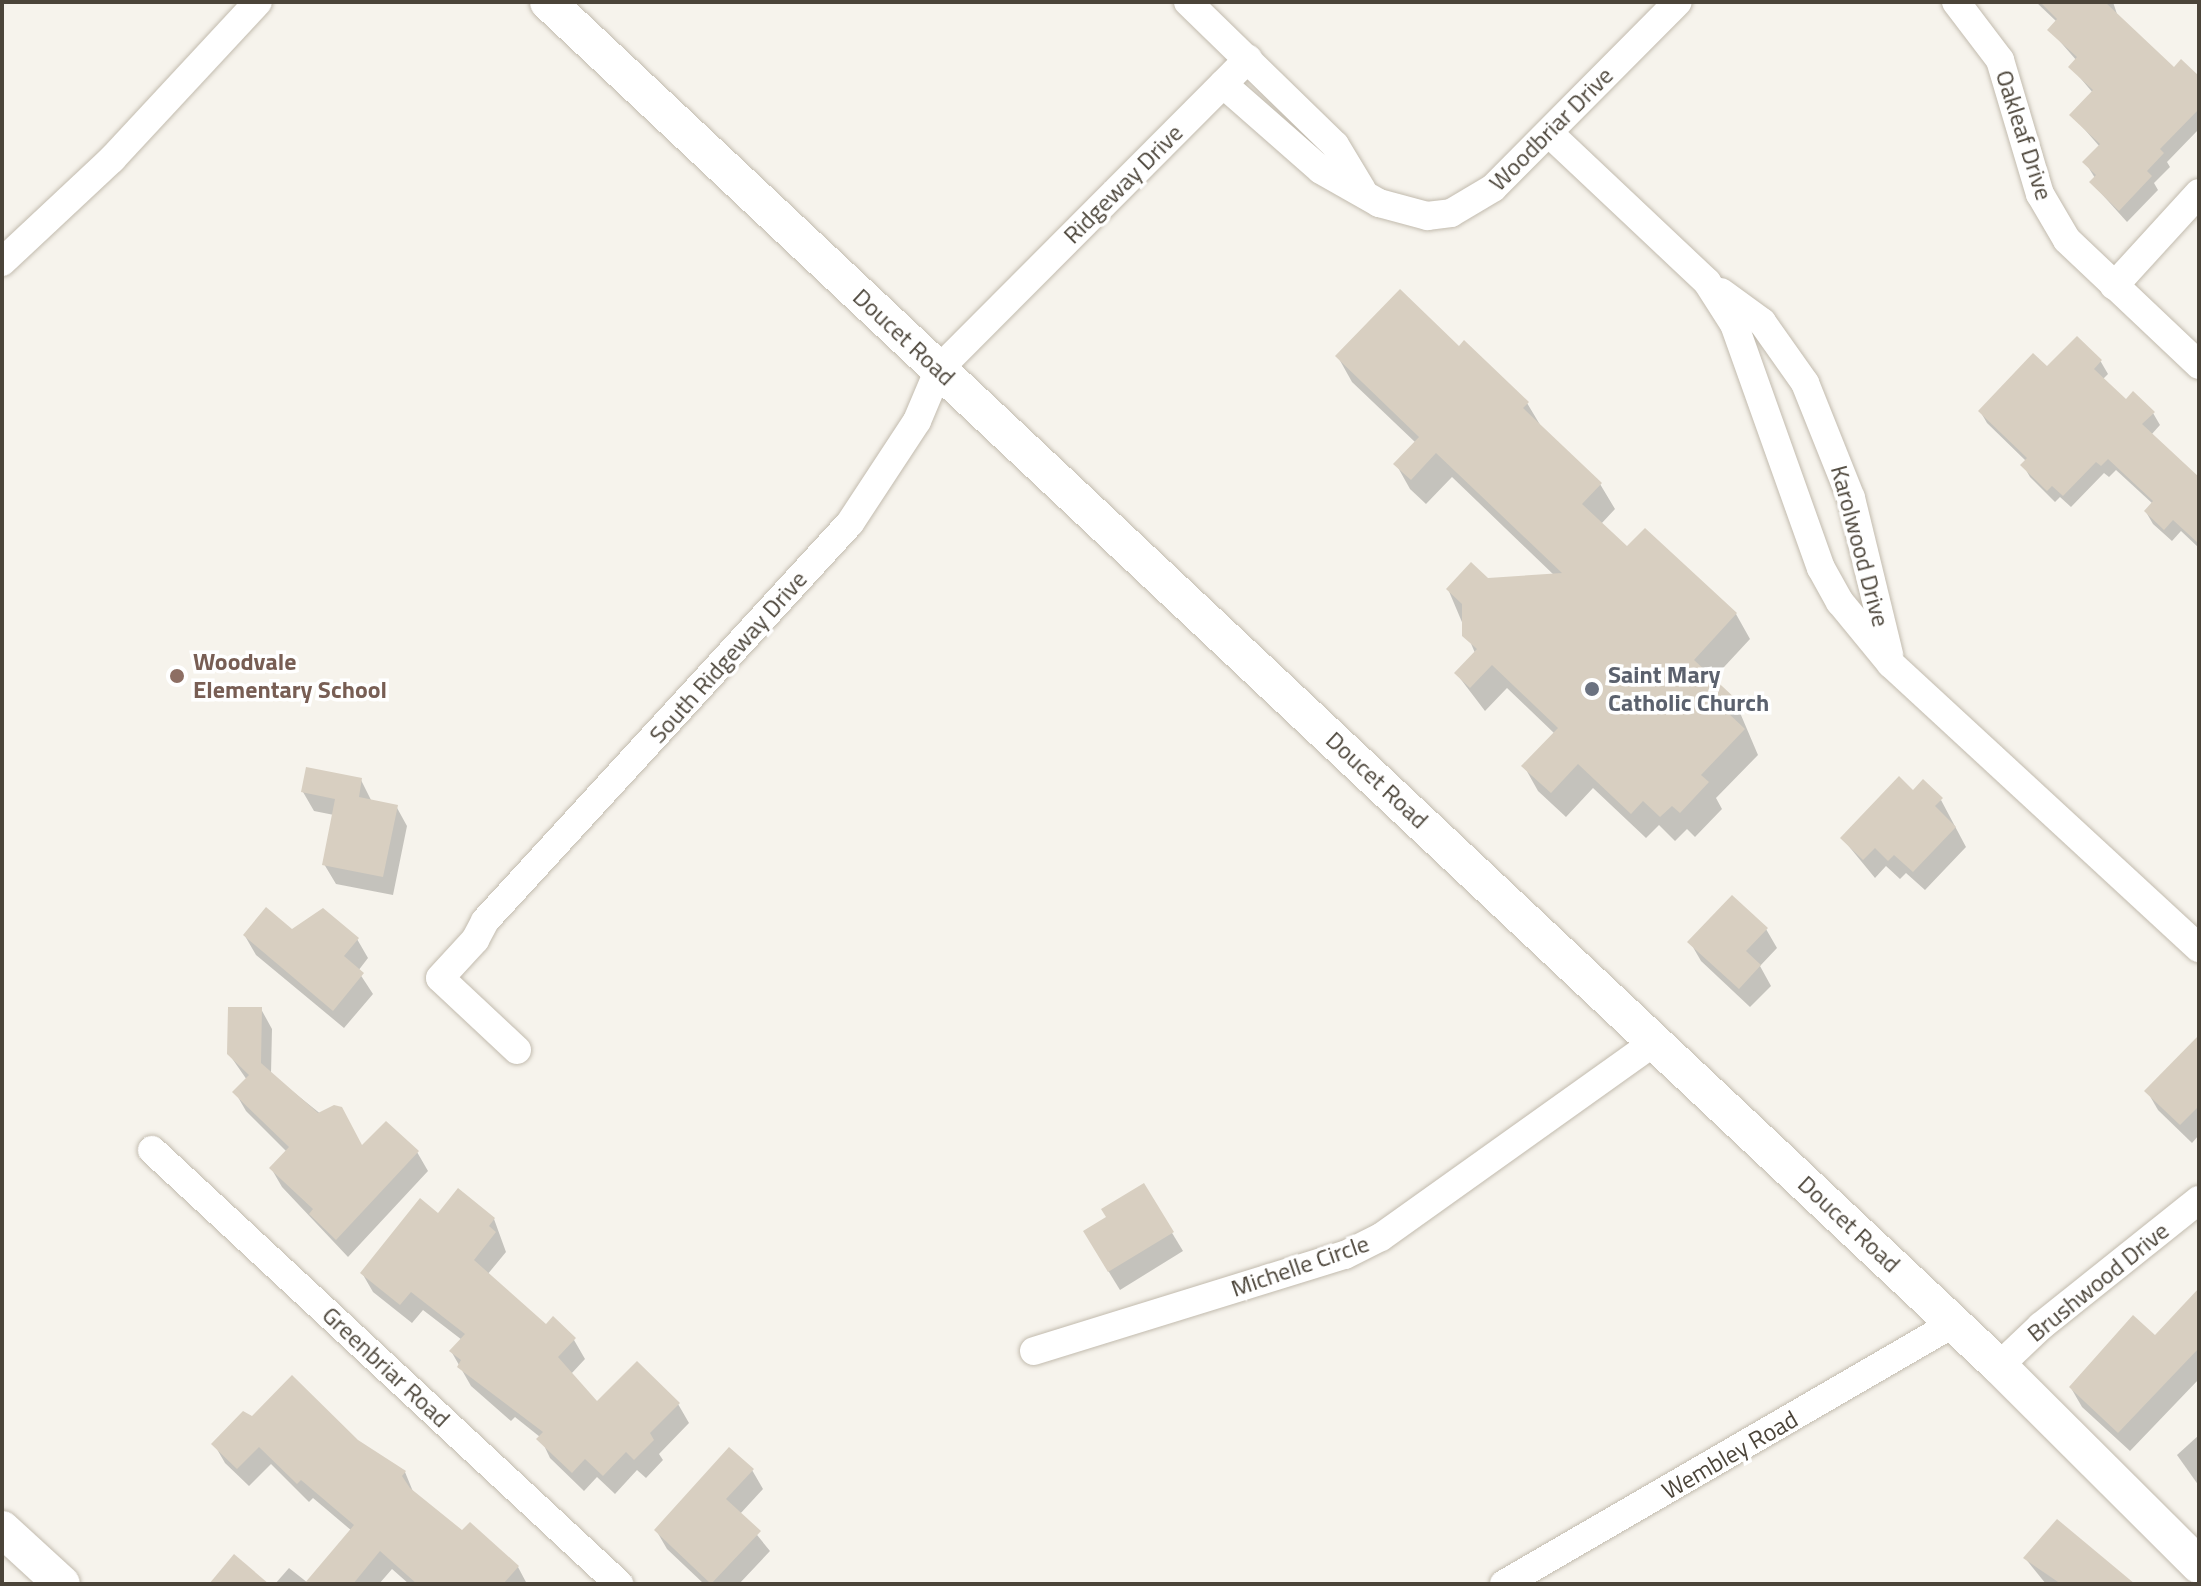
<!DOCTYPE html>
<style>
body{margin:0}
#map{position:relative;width:2201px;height:1586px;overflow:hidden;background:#f6f3ec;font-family:"Titillium Web",sans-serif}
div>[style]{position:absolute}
.shadow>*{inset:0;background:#0003}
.building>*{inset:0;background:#d8cfc1}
.roads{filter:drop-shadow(0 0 2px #c2bbae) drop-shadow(0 0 2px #c2bbae)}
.minor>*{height:28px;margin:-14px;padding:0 14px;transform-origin:14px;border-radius:14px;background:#fff}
.tertiary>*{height:36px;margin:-18px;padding:0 18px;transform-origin:18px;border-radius:18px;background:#fff}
.dots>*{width:22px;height:22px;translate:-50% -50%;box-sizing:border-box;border:4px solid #fff;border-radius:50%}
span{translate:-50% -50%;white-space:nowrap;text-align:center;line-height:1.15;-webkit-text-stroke:7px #fff;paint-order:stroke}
.street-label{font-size:24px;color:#4b4439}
.education-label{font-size:24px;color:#785e54;font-weight:700}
.left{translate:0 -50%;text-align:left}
.worship-label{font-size:24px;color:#5b616d;font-weight:700}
.frame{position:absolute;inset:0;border:4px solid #4b4439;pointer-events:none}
</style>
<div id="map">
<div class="shadow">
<i style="clip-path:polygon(2036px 2px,2113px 2px,2118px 17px,2174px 70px,2199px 78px,2199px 129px,2167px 162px,2170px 167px,2154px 183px,2158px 190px,2127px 222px,2091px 182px,2095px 178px,2085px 162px,2100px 147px,2072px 115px,2093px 93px,2071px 67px,2077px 61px,2050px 30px,2057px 22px)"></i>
<i style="clip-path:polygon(2077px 338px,2101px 362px,2108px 374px,2103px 379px,2126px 402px,2153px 413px,2160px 425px,2151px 435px,2199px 479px,2199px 548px,2181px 531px,2172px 541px,2153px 524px,2146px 512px,2153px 504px,2116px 470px,2109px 477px,2104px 473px,2071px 507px,2060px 497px,2055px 502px,2030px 477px,2023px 465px,2026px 461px,1987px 423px,1980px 411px,2047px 369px)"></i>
<i style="clip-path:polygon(1459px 349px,1527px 403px,1542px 428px,1600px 484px,1615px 509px,1601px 524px,1628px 549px,1645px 531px,1736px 614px,1750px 639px,1712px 680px,1735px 701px,1758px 755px,1716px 798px,1722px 809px,1695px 837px,1687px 829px,1675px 841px,1659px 825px,1646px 838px,1593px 788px,1566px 817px,1538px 791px,1524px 766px,1555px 734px,1507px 688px,1485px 711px,1456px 673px,1475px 653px,1448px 589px,1555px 576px,1452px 477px,1426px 504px,1410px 489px,1396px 464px,1416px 443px,1352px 382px,1338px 357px)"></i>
<i style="clip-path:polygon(361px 780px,372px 802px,396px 806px,407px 826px,393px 895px,336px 884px,324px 864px,334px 815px,314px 811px,303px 792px)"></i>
<i style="clip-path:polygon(1941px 800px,1966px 847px,1925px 890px,1906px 873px,1900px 879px,1886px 866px,1875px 878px,1842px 838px)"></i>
<i style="clip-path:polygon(1766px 929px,1777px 948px,1760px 966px,1771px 986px,1750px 1007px,1701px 961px,1690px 942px)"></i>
<i style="clip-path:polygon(292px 932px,357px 939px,368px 958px,358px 971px,373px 994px,344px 1028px,256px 955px,245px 936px)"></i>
<i style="clip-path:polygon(261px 1009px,272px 1029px,271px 1074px,363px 1148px,417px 1152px,428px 1171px,348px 1257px,282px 1187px,271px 1168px,287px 1152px,246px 1111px,235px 1092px,247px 1080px,229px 1054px)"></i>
<i style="clip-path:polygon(2199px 1054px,2199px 1135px,2192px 1143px,2158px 1110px,2147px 1091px)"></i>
<i style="clip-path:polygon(1143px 1185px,1183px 1251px,1120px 1290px,1096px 1251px,1109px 1218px)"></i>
<i style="clip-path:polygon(438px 1216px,494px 1219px,506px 1252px,487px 1275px,546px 1327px,574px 1340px,585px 1359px,571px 1374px,597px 1404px,678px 1404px,689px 1423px,659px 1454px,663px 1460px,646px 1478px,637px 1470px,615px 1494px,597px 1477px,584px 1491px,550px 1458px,540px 1437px,515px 1417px,511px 1421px,471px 1386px,451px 1351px,462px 1340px,423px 1310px,412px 1323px,373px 1292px,362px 1273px)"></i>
<i style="clip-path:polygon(2199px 1291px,2199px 1379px,2130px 1451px,2082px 1407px,2071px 1388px,2155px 1338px)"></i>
<i style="clip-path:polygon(253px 1418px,357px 1441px,405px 1472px,414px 1494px,462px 1533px,470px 1524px,518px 1567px,527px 1584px,409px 1584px,392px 1569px,379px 1584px,275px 1584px,289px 1568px,308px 1583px,352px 1531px,313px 1498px,309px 1502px,271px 1464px,249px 1486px,225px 1463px,214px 1444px)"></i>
<i style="clip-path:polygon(2199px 1435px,2199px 1486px,2177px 1455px)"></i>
<i style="clip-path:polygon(752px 1470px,763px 1489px,740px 1514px,770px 1551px,739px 1584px,704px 1584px,667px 1549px,656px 1530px)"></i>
<i style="clip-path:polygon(2025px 1558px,2131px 1584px,2046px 1584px)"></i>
</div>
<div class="building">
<i style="clip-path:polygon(2040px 2px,2105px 2px,2174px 67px,2181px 59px,2199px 76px,2199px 109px,2160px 149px,2164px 153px,2147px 171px,2152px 176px,2119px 211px,2089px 182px,2096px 175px,2082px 162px,2100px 144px,2069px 115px,2093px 90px,2068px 67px,2077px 57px,2047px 30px,2057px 19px)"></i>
<i style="clip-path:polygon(1400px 289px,1459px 346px,1464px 340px,1529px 402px,1523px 408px,1602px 483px,1582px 504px,1627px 546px,1645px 528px,1737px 613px,1694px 660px,1737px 700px,1726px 711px,1745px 729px,1701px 775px,1709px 782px,1680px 813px,1672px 806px,1660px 817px,1643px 801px,1631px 814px,1578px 764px,1551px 793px,1521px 766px,1558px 728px,1492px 665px,1470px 688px,1454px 673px,1477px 649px,1462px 636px,1462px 604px,1446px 589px,1471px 562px,1488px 578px,1562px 573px,1436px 453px,1411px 480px,1393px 464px,1419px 437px,1335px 356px)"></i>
<i style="clip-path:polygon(2077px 336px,2102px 360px,2094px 369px,2126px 399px,2133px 391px,2155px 412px,2142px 424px,2199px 477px,2199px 544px,2173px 520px,2164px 530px,2144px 511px,2153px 501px,2108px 459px,2101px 466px,2096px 462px,2063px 496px,2052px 486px,2047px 491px,2020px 465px,2027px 458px,1978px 411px,2033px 353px,2047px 366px)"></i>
<i style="clip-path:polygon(306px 767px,362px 778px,359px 797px,398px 805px,383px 877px,322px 865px,335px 799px,301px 792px)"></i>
<i style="clip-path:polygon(1899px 776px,1913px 790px,1923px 779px,1943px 798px,1935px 806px,1956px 827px,1913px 872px,1894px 855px,1888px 861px,1875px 848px,1863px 860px,1840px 838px)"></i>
<i style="clip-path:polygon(1732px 895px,1768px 928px,1746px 951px,1761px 965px,1739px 989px,1687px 942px)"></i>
<i style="clip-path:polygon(266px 907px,292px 929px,323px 908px,359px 938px,344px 956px,364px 973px,333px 1011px,243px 935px)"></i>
<i style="clip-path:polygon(228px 1007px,262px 1007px,261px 1063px,318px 1113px,334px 1105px,342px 1107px,362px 1145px,386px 1121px,419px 1151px,336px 1240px,309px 1214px,313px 1209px,269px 1168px,289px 1147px,232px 1092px,249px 1075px,227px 1054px)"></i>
<i style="clip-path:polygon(2199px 1035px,2199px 1106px,2180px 1125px,2144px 1091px)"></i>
<i style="clip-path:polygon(1144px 1183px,1174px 1232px,1108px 1272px,1083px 1231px,1106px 1217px,1101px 1209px)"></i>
<i style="clip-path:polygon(458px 1188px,495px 1218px,489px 1226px,496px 1232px,474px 1260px,546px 1324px,553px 1316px,576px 1338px,558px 1357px,597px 1401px,637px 1361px,680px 1403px,650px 1433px,654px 1440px,634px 1460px,626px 1452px,603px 1476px,585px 1459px,572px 1473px,536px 1439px,543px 1432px,457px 1367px,461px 1360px,449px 1351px,465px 1334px,411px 1292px,400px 1305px,360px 1273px,420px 1198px,438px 1213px)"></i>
<i style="clip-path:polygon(2199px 1288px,2199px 1348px,2118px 1433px,2069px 1387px,2133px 1315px,2155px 1335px)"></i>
<i style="clip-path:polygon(292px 1375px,358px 1440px,406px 1471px,402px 1476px,410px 1488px,462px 1530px,470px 1522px,519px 1566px,503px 1584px,417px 1584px,380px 1551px,353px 1584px,304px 1584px,354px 1525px,301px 1480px,297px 1484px,259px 1447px,237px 1469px,211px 1444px,243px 1411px,252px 1416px)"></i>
<i style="clip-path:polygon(729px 1447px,754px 1469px,726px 1499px,761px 1531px,711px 1584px,654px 1530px)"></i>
<i style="clip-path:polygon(2057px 1519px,2135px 1584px,2061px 1584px,2023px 1558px)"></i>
<i style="clip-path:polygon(234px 1554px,269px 1584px,209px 1584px)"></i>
</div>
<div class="roads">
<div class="minor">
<i style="left:1188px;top:2px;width:205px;rotate:44.2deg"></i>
<i style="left:1335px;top:145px;width:52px;rotate:59deg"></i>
<i style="left:1956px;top:2px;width:73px;rotate:52.8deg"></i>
<i style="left:2000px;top:60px;width:140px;rotate:73.4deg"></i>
<i style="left:2040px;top:194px;width:53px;rotate:59.6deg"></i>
<i style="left:2067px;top:240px;width:182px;rotate:43.4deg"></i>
<i style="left:1223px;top:84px;width:130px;rotate:41.3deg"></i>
<i style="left:1321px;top:170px;width:67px;rotate:29.6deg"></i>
<i style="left:1379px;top:203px;width:50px;rotate:15.2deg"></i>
<i style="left:1427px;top:216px;width:24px;rotate:-7deg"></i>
<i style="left:1451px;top:213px;width:49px;rotate:-30.8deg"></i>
<i style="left:1493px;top:188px;width:262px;rotate:-45.2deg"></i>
<i style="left:1549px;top:133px;width:217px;rotate:43.3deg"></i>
<i style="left:1707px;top:282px;width:50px;rotate:57.3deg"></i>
<i style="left:1734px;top:324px;width:259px;rotate:70.4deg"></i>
<i style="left:1821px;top:568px;width:39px;rotate:61deg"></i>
<i style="left:1840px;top:602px;width:80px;rotate:50.6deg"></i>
<i style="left:1891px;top:664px;width:419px;rotate:42.7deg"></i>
<i style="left:2px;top:262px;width:151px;rotate:-43.1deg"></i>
<i style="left:112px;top:159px;width:214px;rotate:-47.1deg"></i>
<i style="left:2114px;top:286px;width:126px;rotate:-47.6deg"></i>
<i style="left:1721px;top:292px;width:51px;rotate:36.2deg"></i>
<i style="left:1762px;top:322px;width:75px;rotate:54.8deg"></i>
<i style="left:1805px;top:383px;width:124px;rotate:68.2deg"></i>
<i style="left:1851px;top:498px;width:161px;rotate:76.3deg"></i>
<i style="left:517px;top:1050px;width:105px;rotate:-136.9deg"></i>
<i style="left:440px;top:978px;width:52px;rotate:-47.4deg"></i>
<i style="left:475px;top:940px;width:21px;rotate:-62deg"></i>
<i style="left:485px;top:921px;width:540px;rotate:-47.48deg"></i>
<i style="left:850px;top:523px;width:122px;rotate:-56.7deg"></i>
<i style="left:917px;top:421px;width:56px;rotate:-67.1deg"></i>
<i style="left:939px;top:369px;width:438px;rotate:-45.1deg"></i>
<i style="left:152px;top:1150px;width:638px;rotate:42.9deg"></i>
<i style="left:1034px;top:1351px;width:325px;rotate:-17.2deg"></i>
<i style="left:1345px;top:1255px;width:40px;rotate:-26.6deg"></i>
<i style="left:1381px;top:1237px;width:338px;rotate:-35.5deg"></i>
<i style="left:1999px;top:1366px;width:58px;rotate:-43.6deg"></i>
<i style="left:2041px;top:1326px;width:202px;rotate:-38.6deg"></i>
<i style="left:1504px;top:1584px;width:520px;rotate:-30.11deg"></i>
</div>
<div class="tertiary">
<i style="left:548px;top:2px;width:1991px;rotate:43.23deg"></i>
<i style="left:1999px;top:1366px;width:282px;rotate:44.9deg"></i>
<i style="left:2px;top:1529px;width:81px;rotate:42.5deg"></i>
</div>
</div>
<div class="dots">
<i style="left:177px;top:676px;background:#8d6e63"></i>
<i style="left:1592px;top:689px;background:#6b7280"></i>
</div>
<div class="street-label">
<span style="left:1551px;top:129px;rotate:-45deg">Woodbriar Drive</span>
<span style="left:2024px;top:135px;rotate:72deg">Oakleaf Drive</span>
<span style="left:1123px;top:184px;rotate:-45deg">Ridgeway Drive</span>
<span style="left:904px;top:337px;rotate:43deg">Doucet Road</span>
<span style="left:1860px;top:546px;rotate:75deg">Karolwood Drive</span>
<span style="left:728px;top:657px;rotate:-48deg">South Ridgeway Drive</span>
<span style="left:1377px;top:780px;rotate:43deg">Doucet Road</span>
<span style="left:1849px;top:1224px;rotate:43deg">Doucet Road</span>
<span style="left:1300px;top:1266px;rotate:-19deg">Michelle Circle</span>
<span style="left:2098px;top:1282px;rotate:-39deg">Brushwood Drive</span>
<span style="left:386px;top:1367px;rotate:43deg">Greenbriar Road</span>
<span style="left:1730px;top:1455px;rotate:-30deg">Wembley Road</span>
</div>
<div class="education-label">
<span class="left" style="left:193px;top:676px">Woodvale<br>Elementary School</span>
</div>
<div class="worship-label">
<span class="left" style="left:1608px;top:689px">Saint Mary<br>Catholic Church</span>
</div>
<div class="frame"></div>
</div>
